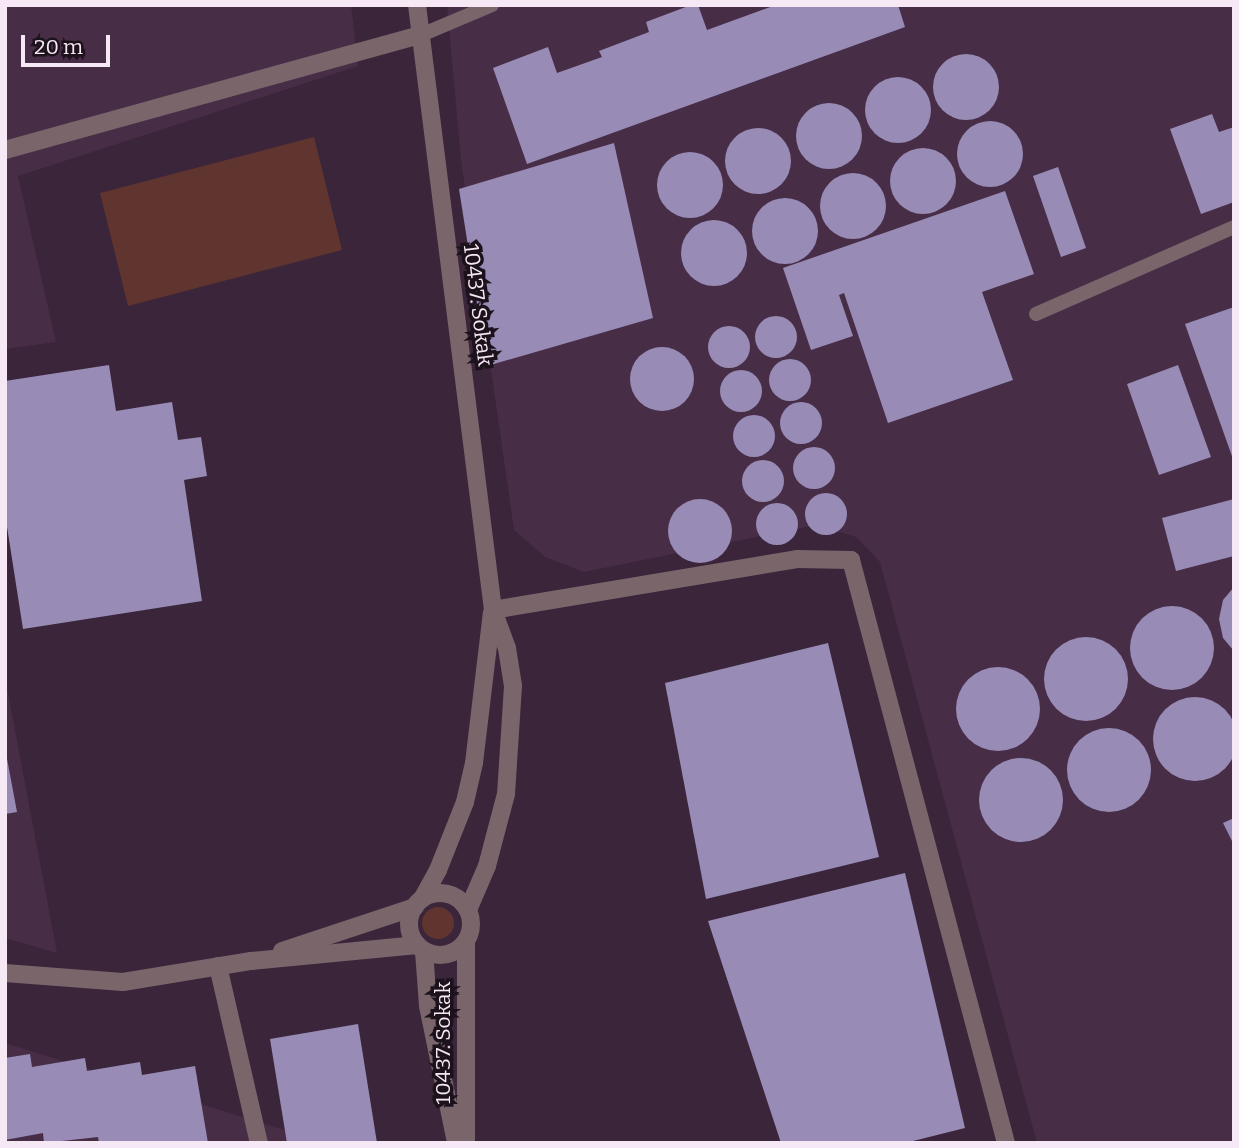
<!DOCTYPE html>
<style>
body{margin:0}
#map{position:relative;width:1239px;height:1148px;overflow:hidden;background:#3b253a;font-family:Bitter,serif}
div>[style]{position:absolute}
.built>*{inset:0;background:#482d47}
.green>*{inset:0;background:#60352f}
.round{border-radius:50%}
.building>*{inset:0;background:#988cb7}
.service>*{height:14px;margin:-7px;padding:0 7px;transform-origin:7px;border-radius:7px;background:#7a656b}
.minor>*{height:18px;margin:-9px;padding:0 9px;transform-origin:9px;border-radius:9px;background:#7a656b}
.minor>.ring{margin:-9px;padding:0;box-sizing:content-box;background:none;border:18px solid #7a656b;border-radius:50%}
span{translate:-50% -50%;white-space:nowrap;text-align:center;line-height:1.15;-webkit-text-stroke:7px #1c121c;paint-order:stroke}
.street-label{font-size:21px;color:#f7e8f6}
.frame{position:absolute;inset:0;border:7px solid #f7e8f6;pointer-events:none}
.scale{position:absolute;left:21px;top:35px;width:89px;height:32px;box-sizing:border-box;border:4px solid #f7e8f6;border-top:0;padding-left:9px;font-size:21px;line-height:24px;white-space:nowrap;color:#f7e8f6;-webkit-text-stroke:5px #1c121c;paint-order:stroke}
</style>
<div id="map">
<div class="built">
<i style="clip-path:polygon(5px 5px,351px 5px,358px 66px,18px 176px,56px 342px,5px 349px)"></i>
<i style="clip-path:polygon(447px 5px,1234px 5px,1234px 1143px,1037px 1143px,880px 562px,856px 537px,816px 525px,584px 572px,545px 557px,514px 530px,461px 160px)"></i>
<i style="clip-path:polygon(5px 677px,57px 953px,5px 938px)"></i>
<i style="clip-path:polygon(5px 1043px,326px 1143px,5px 1143px)"></i>
</div>
<div class="green">
<i style="clip-path:polygon(314px 137px,342px 250px,128px 306px,100px 193px)"></i>
<i class="round" style="left:422px;top:907px;width:32px;height:32px"></i>
</div>
<div class="building">
<i style="clip-path:polygon(691px 5px,698px 5px,707px 30px,776px 5px,898px 5px,905px 27px,527px 164px,493px 68px,548px 47px,557px 73px,602px 57px,599px 51px,649px 32px,646px 22px)"></i>
<i class="round" style="left:933px;top:54px;width:66px;height:66px"></i>
<i class="round" style="left:865px;top:77px;width:66px;height:66px"></i>
<i class="round" style="left:796px;top:103px;width:66px;height:66px"></i>
<i style="clip-path:polygon(1212px 114px,1219px 132px,1234px 127px,1234px 202px,1201px 214px,1170px 129px)"></i>
<i class="round" style="left:957px;top:121px;width:66px;height:66px"></i>
<i class="round" style="left:725px;top:128px;width:66px;height:66px"></i>
<i style="clip-path:polygon(614px 143px,653px 318px,487px 366px,459px 189px)"></i>
<i class="round" style="left:890px;top:148px;width:66px;height:66px"></i>
<i class="round" style="left:657px;top:152px;width:66px;height:66px"></i>
<i style="clip-path:polygon(1058px 167px,1086px 248px,1061px 257px,1033px 176px)"></i>
<i class="round" style="left:820px;top:173px;width:66px;height:66px"></i>
<i style="clip-path:polygon(1005px 191px,1034px 274px,982px 292px,1013px 380px,888px 423px,844px 293px,839px 295px,853px 336px,811px 350px,783px 268px)"></i>
<i class="round" style="left:752px;top:198px;width:66px;height:66px"></i>
<i class="round" style="left:681px;top:220px;width:66px;height:66px"></i>
<i style="clip-path:polygon(1234px 307px,1234px 459px,1233px 459px,1185px 324px)"></i>
<i class="round" style="left:755px;top:316px;width:42px;height:42px"></i>
<i class="round" style="left:708px;top:326px;width:42px;height:42px"></i>
<i class="round" style="left:630px;top:347px;width:64px;height:64px"></i>
<i class="round" style="left:769px;top:359px;width:42px;height:42px"></i>
<i style="clip-path:polygon(109px 365px,116px 411px,172px 402px,178px 440px,201px 437px,207px 476px,184px 480px,202px 601px,23px 629px,5px 514px,5px 381px)"></i>
<i style="clip-path:polygon(1178px 365px,1211px 457px,1159px 475px,1127px 384px)"></i>
<i class="round" style="left:720px;top:370px;width:42px;height:42px"></i>
<i class="round" style="left:780px;top:402px;width:42px;height:42px"></i>
<i class="round" style="left:733px;top:415px;width:42px;height:42px"></i>
<i class="round" style="left:793px;top:447px;width:42px;height:42px"></i>
<i class="round" style="left:742px;top:460px;width:42px;height:42px"></i>
<i class="round" style="left:805px;top:493px;width:42px;height:42px"></i>
<i style="clip-path:polygon(1234px 499px,1234px 556px,1176px 571px,1162px 518px)"></i>
<i class="round" style="left:668px;top:499px;width:64px;height:64px"></i>
<i class="round" style="left:756px;top:503px;width:42px;height:42px"></i>
<i style="clip-path:polygon(1234px 587px,1234px 651px,1223px 638px,1219px 619px,1223px 600px)"></i>
<i class="round" style="left:1130px;top:606px;width:84px;height:84px"></i>
<i class="round" style="left:1044px;top:637px;width:84px;height:84px"></i>
<i style="clip-path:polygon(828px 643px,879px 857px,706px 899px,665px 683px)"></i>
<i class="round" style="left:956px;top:667px;width:84px;height:84px"></i>
<i class="round" style="left:1153px;top:697px;width:84px;height:84px"></i>
<i class="round" style="left:1067px;top:728px;width:84px;height:84px"></i>
<i style="clip-path:polygon(5px 748px,17px 812px,5px 814px)"></i>
<i class="round" style="left:979px;top:758px;width:84px;height:84px"></i>
<i style="clip-path:polygon(1234px 818px,1234px 845px,1223px 823px)"></i>
<i style="clip-path:polygon(905px 873px,965px 1128px,905px 1143px,781px 1143px,708px 921px)"></i>
<i style="clip-path:polygon(358px 1024px,377px 1143px,287px 1143px,270px 1039px)"></i>
<i style="clip-path:polygon(30px 1054px,32px 1067px,85px 1058px,87px 1071px,140px 1062px,142px 1075px,195px 1066px,208px 1143px,99px 1143px,98px 1137px,44px 1143px,43px 1133px,5px 1140px,5px 1058px)"></i>
</div>
<div class="service">
<i style="left:421px;top:35px;width:77px;rotate:-22.9deg"></i>
<i style="left:1036px;top:314px;width:216px;rotate:-23.7deg"></i>
</div>
<div class="minor">
<i style="left:417px;top:5px;width:610px;rotate:82.84deg"></i>
<i style="left:493px;top:610px;width:40px;rotate:69.8deg"></i>
<i style="left:507px;top:648px;width:38px;rotate:81deg"></i>
<i style="left:513px;top:686px;width:108px;rotate:93.7deg"></i>
<i style="left:506px;top:794px;width:74px;rotate:104.8deg"></i>
<i style="left:487px;top:866px;width:48px;rotate:113.4deg"></i>
<i style="left:5px;top:150px;width:432px;rotate:-15.5deg"></i>
<i style="left:493px;top:610px;width:308px;rotate:-9.5deg"></i>
<i style="left:797px;top:559px;width:54px;rotate:1.1deg"></i>
<i style="left:851px;top:560px;width:603px;rotate:75.11deg"></i>
<i class="ring" style="left:409px;top:893px;width:44px;height:44px"></i>
<i style="left:422px;top:899px;width:33px;rotate:-61deg"></i>
<i style="left:438px;top:870px;width:73px;rotate:-68.3deg"></i>
<i style="left:465px;top:802px;width:40px;rotate:-77deg"></i>
<i style="left:474px;top:763px;width:151px;rotate:-83.2deg"></i>
<i style="left:466px;top:942px;width:201px;rotate:90deg"></i>
<i style="left:282px;top:951px;width:140px;rotate:-18.3deg"></i>
<i style="left:424px;top:951px;width:55px;rotate:85.8deg"></i>
<i style="left:428px;top:1006px;width:140px;rotate:78.4deg"></i>
<i style="left:218px;top:966px;width:182px;rotate:77deg"></i>
<i style="left:5px;top:973px;width:118px;rotate:4.4deg"></i>
<i style="left:123px;top:982px;width:130px;rotate:-9.3deg"></i>
<i style="left:251px;top:961px;width:167px;rotate:-5.5deg"></i>
</div>
<div class="street-label">
<span style="left:478px;top:305px;rotate:83deg">10437. Sokak</span>
<span style="left:443px;top:1043px;rotate:-90deg">10437. Sokak</span>
</div>
<div class="frame"></div>
<div class="scale">20 m</div>
</div>
